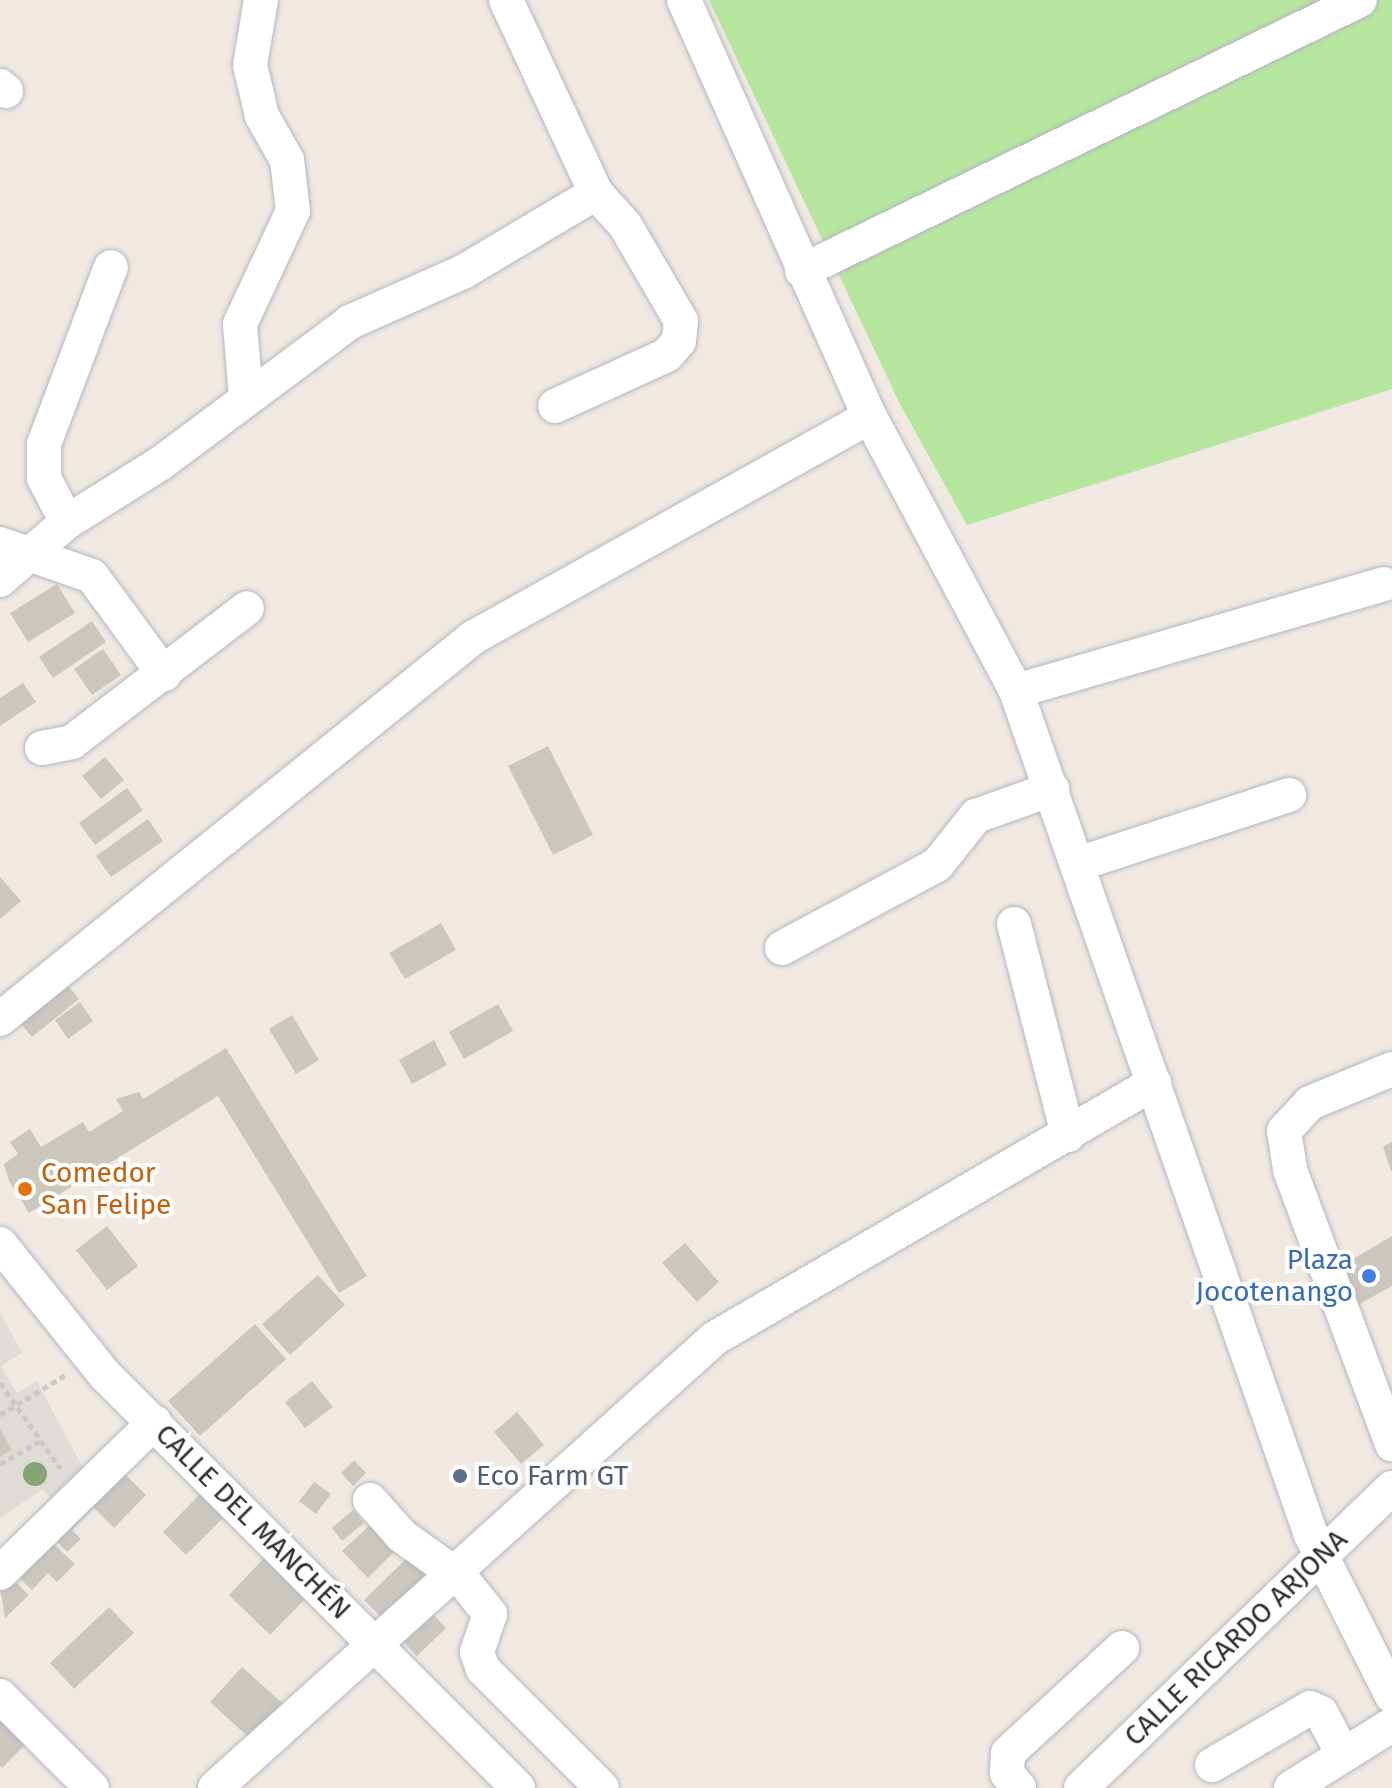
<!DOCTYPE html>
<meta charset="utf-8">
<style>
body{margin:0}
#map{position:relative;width:1392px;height:1788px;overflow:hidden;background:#efe9e1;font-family:"Fira Sans",sans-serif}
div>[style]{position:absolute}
.green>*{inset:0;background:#b6e59e}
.plaza>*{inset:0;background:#dfdcd8}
.building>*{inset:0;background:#cbc7bf}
.path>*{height:5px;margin-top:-2.5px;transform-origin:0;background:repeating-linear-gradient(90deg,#c9c9c9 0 6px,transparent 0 10px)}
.roads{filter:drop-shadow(0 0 2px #b4b7c1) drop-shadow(0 0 2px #b4b7c1)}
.minor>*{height:34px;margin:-17px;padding:0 17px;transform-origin:17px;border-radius:17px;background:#fff}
.trees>*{width:24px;height:24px;margin:-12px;border-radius:50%;background:#84a574}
.dots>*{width:22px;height:22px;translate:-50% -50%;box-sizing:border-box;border:4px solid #fff;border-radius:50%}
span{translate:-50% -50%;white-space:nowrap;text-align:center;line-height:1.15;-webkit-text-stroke:8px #fff;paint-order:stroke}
.food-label{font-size:28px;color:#c56008}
.left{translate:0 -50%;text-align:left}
.shop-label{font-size:28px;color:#366cbe}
.right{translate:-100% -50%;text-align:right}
.service-label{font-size:28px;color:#4e5e75}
.street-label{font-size:28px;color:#2e2e2e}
</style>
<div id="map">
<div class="green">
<i style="clip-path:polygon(709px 0,1392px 0,1392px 389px,967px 525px,900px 404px)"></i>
</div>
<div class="plaza">
<i style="clip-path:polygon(0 1312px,22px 1353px,1px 1366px,17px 1393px,37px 1381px,82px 1466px,50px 1498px,43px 1489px,0 1518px,0 1457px,12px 1450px,0 1428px)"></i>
</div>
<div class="building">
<i style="clip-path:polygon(57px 584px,75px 613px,28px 642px,10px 613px)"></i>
<i style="clip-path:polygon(92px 621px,106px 642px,53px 678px,39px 657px)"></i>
<i style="clip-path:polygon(103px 649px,121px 675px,92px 695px,74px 669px)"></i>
<i style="clip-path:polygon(23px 683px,36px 702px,0 726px,0 698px)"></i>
<i style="clip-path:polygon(548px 746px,593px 835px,553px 855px,508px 766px)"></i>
<i style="clip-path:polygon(105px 757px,124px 780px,101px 799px,82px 776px)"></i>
<i style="clip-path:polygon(127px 788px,143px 810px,95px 845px,79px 823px)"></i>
<i style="clip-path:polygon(148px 819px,163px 841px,111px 877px,96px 856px)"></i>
<i style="clip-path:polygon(0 877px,21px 901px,0 919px)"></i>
<i style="clip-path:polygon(441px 923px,456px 950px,405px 979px,389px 953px)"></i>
<i style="clip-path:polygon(65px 982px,79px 999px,32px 1037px,18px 1020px)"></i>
<i style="clip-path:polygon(80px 1002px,93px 1021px,68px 1039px,55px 1020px)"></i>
<i style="clip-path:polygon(498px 1004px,513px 1031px,464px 1059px,449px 1032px)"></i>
<i style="clip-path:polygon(292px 1015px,319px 1060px,296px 1074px,269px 1029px)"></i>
<i style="clip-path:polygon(434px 1040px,447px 1065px,412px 1084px,399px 1060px)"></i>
<i style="clip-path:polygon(226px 1048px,367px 1276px,339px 1293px,218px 1096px,29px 1213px,9px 1181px,4px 1164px,18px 1154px,10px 1142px,30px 1129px,41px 1147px,83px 1122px,89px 1132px,123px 1111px,116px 1099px,139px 1092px,143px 1099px)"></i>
<i style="clip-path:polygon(1392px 1142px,1392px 1171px,1391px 1171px,1383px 1146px)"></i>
<i style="clip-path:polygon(107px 1226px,138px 1266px,107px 1290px,76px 1250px)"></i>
<i style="clip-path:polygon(1392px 1236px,1392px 1286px,1356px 1306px,1341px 1266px)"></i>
<i style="clip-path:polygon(685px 1243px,719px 1282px,697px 1302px,662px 1263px)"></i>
<i style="clip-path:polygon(318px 1275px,345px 1305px,290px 1355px,262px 1324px)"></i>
<i style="clip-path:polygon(255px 1324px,286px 1359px,200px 1436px,168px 1401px)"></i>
<i style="clip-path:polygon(312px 1381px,333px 1407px,305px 1428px,285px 1402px)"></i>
<i style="clip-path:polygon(517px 1412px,544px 1445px,521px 1464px,494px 1432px)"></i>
<i style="clip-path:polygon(0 1428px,12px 1450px,0 1457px)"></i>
<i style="clip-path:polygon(354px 1460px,366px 1473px,353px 1486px,341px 1473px)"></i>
<i style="clip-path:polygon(116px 1465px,146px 1495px,114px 1528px,83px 1497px)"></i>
<i style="clip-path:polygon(314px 1482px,331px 1494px,316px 1514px,299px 1501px)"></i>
<i style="clip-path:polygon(204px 1490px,228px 1513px,186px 1555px,163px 1532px)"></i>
<i style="clip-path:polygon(81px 1497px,92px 1509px,72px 1530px,81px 1539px,67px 1552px,47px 1531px)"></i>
<i style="clip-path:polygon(353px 1510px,364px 1523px,342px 1541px,332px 1528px)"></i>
<i style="clip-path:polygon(372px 1523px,397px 1549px,368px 1578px,342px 1551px)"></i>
<i style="clip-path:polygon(42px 1533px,75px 1564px,57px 1582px,48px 1573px,32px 1590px,9px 1568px)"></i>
<i style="clip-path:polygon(412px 1553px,431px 1572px,384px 1620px,364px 1600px)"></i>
<i style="clip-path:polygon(267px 1555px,309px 1595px,270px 1635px,229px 1595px)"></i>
<i style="clip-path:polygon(11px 1577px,29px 1595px,5px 1618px,0 1587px)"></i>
<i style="clip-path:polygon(109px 1607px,134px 1633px,74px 1689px,50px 1663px)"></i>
<i style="clip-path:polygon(429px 1610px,446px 1628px,417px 1656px,399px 1637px)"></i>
<i style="clip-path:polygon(242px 1667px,289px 1709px,256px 1744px,210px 1702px)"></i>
<i style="clip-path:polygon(0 1708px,31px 1739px,2px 1768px,0 1766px)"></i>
</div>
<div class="path">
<i style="left:0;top:1383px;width:105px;rotate:54.7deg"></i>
<i style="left:0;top:1415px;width:79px;rotate:-31.5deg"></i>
<i style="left:0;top:1464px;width:46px;rotate:-29.9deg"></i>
</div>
<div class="roads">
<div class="minor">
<i style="left:506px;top:0;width:213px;rotate:65deg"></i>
<i style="left:596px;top:193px;width:43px;rotate:47.8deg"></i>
<i style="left:625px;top:225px;width:111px;rotate:59.7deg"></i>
<i style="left:681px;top:321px;width:20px;rotate:96deg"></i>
<i style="left:679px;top:341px;width:18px;rotate:131deg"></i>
<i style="left:667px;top:355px;width:123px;rotate:155.5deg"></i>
<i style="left:684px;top:0;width:457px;rotate:66deg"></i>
<i style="left:870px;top:417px;width:310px;rotate:61.9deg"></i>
<i style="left:1016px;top:691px;width:894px;rotate:70.73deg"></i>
<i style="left:1311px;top:1535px;width:180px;rotate:63.3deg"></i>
<i style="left:0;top:86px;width:8px;rotate:40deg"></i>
<i style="left:802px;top:271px;width:620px;rotate:-25.9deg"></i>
<i style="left:246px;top:397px;width:73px;rotate:-94.7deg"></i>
<i style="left:240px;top:324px;width:125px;rotate:-64.9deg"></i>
<i style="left:293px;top:211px;width:51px;rotate:-96.7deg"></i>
<i style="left:287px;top:160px;width:51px;rotate:-119.6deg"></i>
<i style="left:262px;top:116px;width:52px;rotate:-103.2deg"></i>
<i style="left:250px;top:65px;width:66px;rotate:-80.4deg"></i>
<i style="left:67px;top:522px;width:50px;rotate:-117.6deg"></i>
<i style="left:44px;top:478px;width:34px;rotate:-90deg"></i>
<i style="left:44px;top:444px;width:189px;rotate:-69.3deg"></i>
<i style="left:0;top:544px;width:97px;rotate:19.2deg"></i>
<i style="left:92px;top:576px;width:122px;rotate:53.7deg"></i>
<i style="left:0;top:580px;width:89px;rotate:-40.9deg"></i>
<i style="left:67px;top:522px;width:111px;rotate:-32.1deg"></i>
<i style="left:161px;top:463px;width:236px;rotate:-36.7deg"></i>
<i style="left:350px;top:322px;width:124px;rotate:-23.9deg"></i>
<i style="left:463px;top:272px;width:155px;rotate:-30.7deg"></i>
<i style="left:1016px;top:691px;width:383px;rotate:-16.2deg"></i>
<i style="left:42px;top:748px;width:31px;rotate:-11deg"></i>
<i style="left:72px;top:742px;width:220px;rotate:-37.4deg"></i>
<i style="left:1081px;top:863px;width:219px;rotate:-18.1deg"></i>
<i style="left:1014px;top:924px;width:218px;rotate:75.6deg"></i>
<i style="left:782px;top:948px;width:176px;rotate:-28.2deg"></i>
<i style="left:937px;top:865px;width:63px;rotate:-51.5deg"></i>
<i style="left:976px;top:816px;width:81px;rotate:-19.6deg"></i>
<i style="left:0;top:1019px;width:609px;rotate:-38.87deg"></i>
<i style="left:474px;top:637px;width:453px;rotate:-29.1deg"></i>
<i style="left:1392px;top:1069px;width:89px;rotate:157.5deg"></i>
<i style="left:1310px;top:1103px;width:38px;rotate:133deg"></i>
<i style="left:1284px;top:1131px;width:39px;rotate:81deg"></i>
<i style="left:1290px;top:1170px;width:293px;rotate:69.6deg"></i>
<i style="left:0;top:1244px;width:168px;rotate:51.3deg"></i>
<i style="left:105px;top:1375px;width:584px;rotate:45deg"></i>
<i style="left:370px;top:1500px;width:48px;rotate:48.4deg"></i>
<i style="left:402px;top:1536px;width:74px;rotate:35.6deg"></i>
<i style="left:462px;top:1579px;width:45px;rotate:51.3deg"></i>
<i style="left:490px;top:1614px;width:40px;rotate:108.9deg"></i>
<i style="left:477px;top:1652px;width:18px;rotate:71deg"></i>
<i style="left:483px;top:1669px;width:168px;rotate:45deg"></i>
<i style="left:0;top:1573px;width:216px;rotate:-44.3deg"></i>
<i style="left:0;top:1696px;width:130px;rotate:45deg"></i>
<i style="left:1212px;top:1765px;width:113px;rotate:-30.2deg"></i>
<i style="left:1310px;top:1708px;width:12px;rotate:24deg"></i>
<i style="left:1321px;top:1713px;width:47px;rotate:61.8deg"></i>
<i style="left:215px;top:1788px;width:673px;rotate:-41.99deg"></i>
<i style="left:715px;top:1338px;width:508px;rotate:-30.15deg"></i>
<i style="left:1019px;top:1788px;width:19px;rotate:-129deg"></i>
<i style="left:1007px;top:1773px;width:20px;rotate:-87deg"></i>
<i style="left:1008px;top:1753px;width:155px;rotate:-42.6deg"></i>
<i style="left:1081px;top:1788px;width:432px;rotate:-44deg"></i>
<i style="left:1291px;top:1788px;width:119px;rotate:-32deg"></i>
</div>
</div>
<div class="trees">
<i style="left:35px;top:1474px"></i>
</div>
<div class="dots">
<i style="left:25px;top:1189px;background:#e8710a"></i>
<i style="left:1369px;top:1276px;background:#3f7fe0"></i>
<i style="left:460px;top:1476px;background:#5c6f8a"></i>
</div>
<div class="food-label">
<span class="left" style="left:41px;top:1189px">Comedor<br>San Felipe</span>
</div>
<div class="shop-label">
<span class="right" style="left:1353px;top:1276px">Plaza<br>Jocotenango</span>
</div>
<div class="service-label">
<span class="left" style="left:476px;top:1476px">Eco Farm GT</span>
</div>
<div class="street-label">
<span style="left:253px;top:1522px;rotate:45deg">CALLE DEL MANCHÉN</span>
<span style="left:1236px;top:1638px;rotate:-44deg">CALLE RICARDO ARJONA</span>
</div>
</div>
